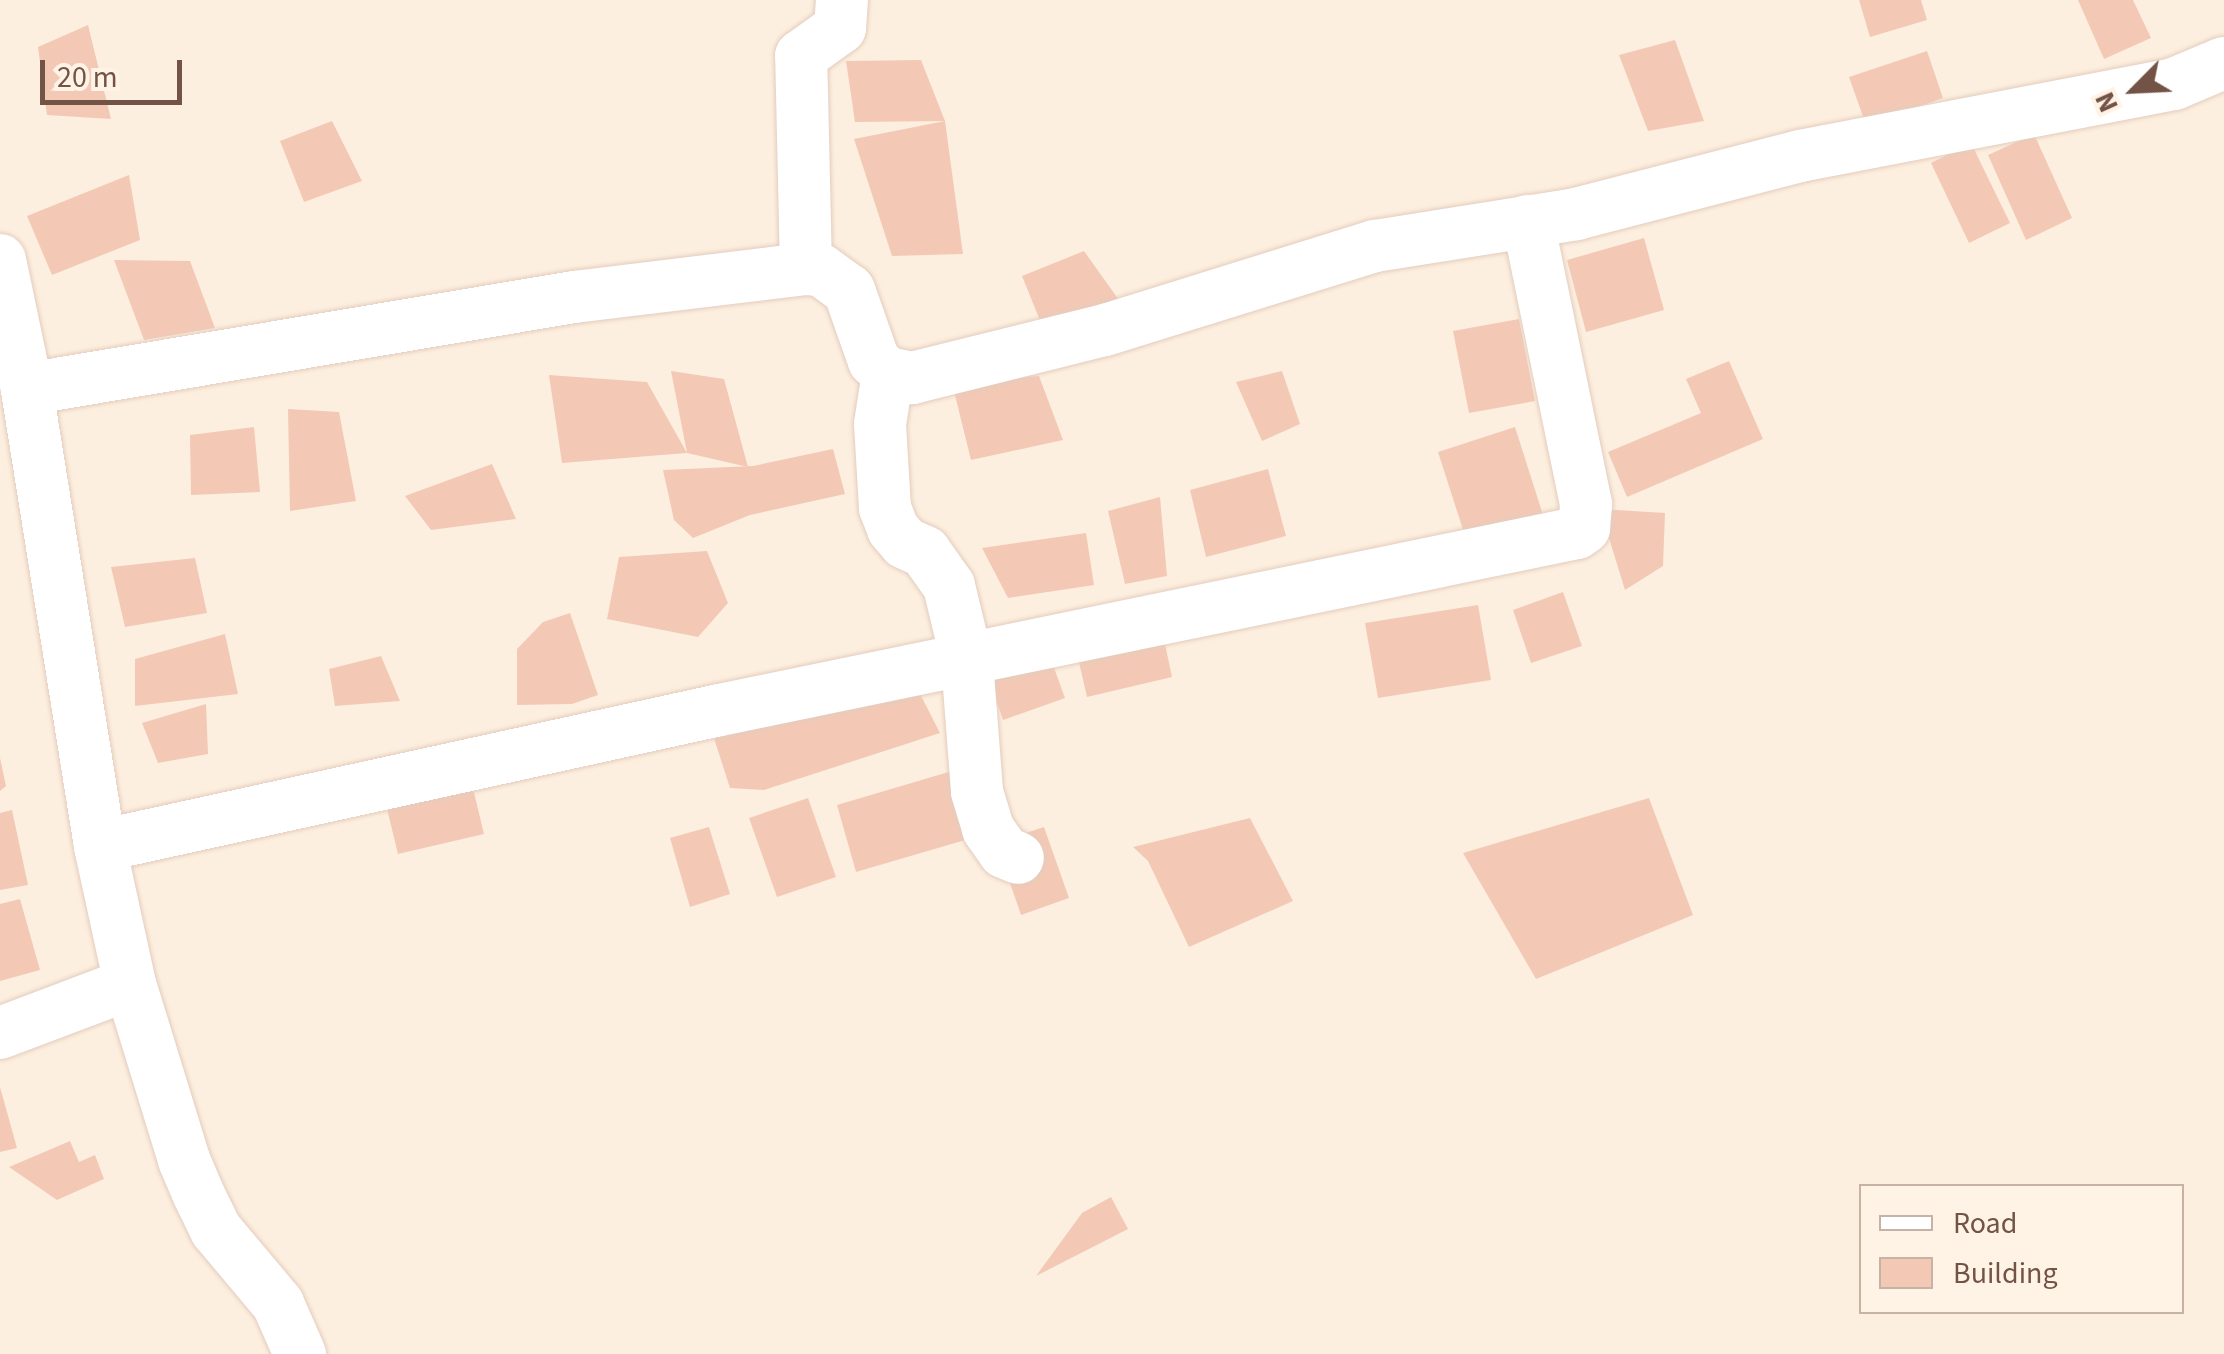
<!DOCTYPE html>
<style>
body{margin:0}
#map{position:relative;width:2224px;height:1354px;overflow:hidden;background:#fdefdf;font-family:"Source Sans 3",sans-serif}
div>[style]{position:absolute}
.building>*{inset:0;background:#f3c9b6}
.roads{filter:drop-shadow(0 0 2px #e3ccbe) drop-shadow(0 0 2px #e3ccbe)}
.minor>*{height:52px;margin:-26px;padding:0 26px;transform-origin:26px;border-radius:26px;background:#fff}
span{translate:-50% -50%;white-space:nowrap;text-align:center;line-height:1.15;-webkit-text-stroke:8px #fff3e6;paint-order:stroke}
.legend{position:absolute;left:1859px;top:1184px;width:325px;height:130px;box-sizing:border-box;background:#fff3e6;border:2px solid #c7b3a6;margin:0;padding:12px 18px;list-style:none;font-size:30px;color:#745347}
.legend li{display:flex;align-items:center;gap:20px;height:50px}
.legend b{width:50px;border:2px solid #c7b3a6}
.north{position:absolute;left:2084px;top:40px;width:100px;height:100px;-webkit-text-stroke:8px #fff3e6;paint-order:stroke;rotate:246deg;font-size:28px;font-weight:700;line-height:40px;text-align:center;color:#745347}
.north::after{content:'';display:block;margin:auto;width:35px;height:45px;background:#745347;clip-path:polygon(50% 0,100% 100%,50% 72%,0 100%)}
.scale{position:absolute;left:40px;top:60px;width:142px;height:45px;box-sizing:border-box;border:5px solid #745347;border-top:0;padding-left:12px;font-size:30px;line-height:35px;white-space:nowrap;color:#745347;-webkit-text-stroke:8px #fff3e6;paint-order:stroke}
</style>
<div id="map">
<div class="building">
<i style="clip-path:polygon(1859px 0,1921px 0,1927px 20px,1870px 37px)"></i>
<i style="clip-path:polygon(2078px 0,2133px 0,2151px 38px,2104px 59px)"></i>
<i style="clip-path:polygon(88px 25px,111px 119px,47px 115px,38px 47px)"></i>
<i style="clip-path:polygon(1675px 40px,1704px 121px,1648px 131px,1619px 55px)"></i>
<i style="clip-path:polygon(1927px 51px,1943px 98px,1866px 125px,1849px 77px)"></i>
<i style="clip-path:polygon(921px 60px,945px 121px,855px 122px,846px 61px)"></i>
<i style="clip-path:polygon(332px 121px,362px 181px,304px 202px,280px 141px)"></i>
<i style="clip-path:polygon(945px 121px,963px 254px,892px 256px,854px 139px)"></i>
<i style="clip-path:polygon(2034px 134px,2072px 218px,2026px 240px,1988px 155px)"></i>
<i style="clip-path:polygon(1971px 143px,2010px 223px,1969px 243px,1931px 163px)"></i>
<i style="clip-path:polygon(129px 175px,140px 240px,52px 275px,27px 216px)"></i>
<i style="clip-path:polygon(1644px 238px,1664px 310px,1586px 332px,1567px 260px)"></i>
<i style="clip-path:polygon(1084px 251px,1124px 307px,1043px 328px,1022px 276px)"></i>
<i style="clip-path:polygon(114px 260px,190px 261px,215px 328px,144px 340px)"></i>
<i style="clip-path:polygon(1519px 319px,1535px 401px,1469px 413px,1453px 331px)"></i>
<i style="clip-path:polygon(1729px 361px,1763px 439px,1627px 497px,1608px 452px,1701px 413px,1686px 379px)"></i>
<i style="clip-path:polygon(671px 371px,724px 379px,748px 467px,687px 453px)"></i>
<i style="clip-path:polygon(1282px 371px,1300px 424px,1262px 441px,1236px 382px)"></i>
<i style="clip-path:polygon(549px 375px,647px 382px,687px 453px,562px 463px)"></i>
<i style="clip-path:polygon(1039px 376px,1063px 440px,971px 460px,952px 383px)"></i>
<i style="clip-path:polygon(288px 409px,339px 412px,356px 501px,290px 511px)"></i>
<i style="clip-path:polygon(254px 427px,260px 492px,191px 495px,190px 435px)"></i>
<i style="clip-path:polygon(1515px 427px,1543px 515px,1466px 539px,1438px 452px)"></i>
<i style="clip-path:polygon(833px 449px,845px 494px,750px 515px,693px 538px,674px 520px,663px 470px,753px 466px)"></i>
<i style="clip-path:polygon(492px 464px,516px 519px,431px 530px,405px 496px)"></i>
<i style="clip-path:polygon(1268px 469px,1286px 536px,1206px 557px,1190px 490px)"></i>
<i style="clip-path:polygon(1160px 497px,1167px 576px,1125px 584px,1108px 511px)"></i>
<i style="clip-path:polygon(1600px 509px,1665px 513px,1663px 566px,1625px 590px)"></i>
<i style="clip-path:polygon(1086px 533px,1094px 585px,1008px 598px,982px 548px)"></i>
<i style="clip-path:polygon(707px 551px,728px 603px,698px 637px,607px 619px,619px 557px)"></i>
<i style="clip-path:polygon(195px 558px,207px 613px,125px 627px,111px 567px)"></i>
<i style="clip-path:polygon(1563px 592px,1582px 646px,1531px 663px,1513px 610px)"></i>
<i style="clip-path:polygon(1478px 605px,1491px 680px,1378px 698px,1365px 623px)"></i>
<i style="clip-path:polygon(570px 613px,598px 695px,572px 704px,517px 705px,517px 649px,543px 622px)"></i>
<i style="clip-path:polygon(1161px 625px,1172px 677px,1087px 697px,1075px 645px)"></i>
<i style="clip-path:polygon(225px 634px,238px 694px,135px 706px,135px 659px)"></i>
<i style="clip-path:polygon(1046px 646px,1065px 698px,1003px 720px,985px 668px)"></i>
<i style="clip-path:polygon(381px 656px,400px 701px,335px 706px,329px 669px)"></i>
<i style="clip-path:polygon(914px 682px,940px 733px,764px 790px,730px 788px,711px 729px)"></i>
<i style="clip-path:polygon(206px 704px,208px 754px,158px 763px,142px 723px)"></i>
<i style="clip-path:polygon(0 758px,6px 786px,0 791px)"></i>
<i style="clip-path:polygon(952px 771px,972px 838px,856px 872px,837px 805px)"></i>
<i style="clip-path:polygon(472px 784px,484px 834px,398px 854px,386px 805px)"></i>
<i style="clip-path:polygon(808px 798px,836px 877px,777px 897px,749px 818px)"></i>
<i style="clip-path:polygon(1649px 798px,1693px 915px,1536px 979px,1463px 853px)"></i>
<i style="clip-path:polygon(12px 810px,28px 885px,0 890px,0 813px)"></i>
<i style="clip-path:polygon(1250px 818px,1293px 901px,1189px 947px,1148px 861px,1133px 847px)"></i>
<i style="clip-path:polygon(709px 827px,730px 894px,690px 907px,670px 838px)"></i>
<i style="clip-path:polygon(1044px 827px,1069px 898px,1021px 915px,996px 843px)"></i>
<i style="clip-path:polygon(20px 899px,40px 970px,0 981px,0 904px)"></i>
<i style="clip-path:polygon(0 1087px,17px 1148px,0 1152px)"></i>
<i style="clip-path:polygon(70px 1141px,79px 1162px,95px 1155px,104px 1179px,57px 1200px,9px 1167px)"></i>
<i style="clip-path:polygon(1111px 1197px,1128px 1229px,1036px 1276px,1082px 1213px)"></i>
</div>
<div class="roads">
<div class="minor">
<i style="left:0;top:260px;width:132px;rotate:78.2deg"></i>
<i style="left:27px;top:389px;width:555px;rotate:-9.55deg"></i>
<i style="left:574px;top:297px;width:234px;rotate:-6.9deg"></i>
<i style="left:806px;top:269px;width:15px;rotate:4deg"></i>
<i style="left:821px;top:270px;width:34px;rotate:36deg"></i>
<i style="left:849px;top:290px;width:75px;rotate:70.6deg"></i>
<i style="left:874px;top:361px;width:18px;rotate:41deg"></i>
<i style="left:888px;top:373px;width:25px;rotate:12deg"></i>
<i style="left:912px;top:378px;width:199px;rotate:-14deg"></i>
<i style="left:1105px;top:330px;width:283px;rotate:-17.3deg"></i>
<i style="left:1375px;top:246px;width:204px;rotate:-9deg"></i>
<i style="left:1576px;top:214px;width:231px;rotate:-14.5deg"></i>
<i style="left:1800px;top:156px;width:381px;rotate:-10.9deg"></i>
<i style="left:2174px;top:84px;width:54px;rotate:-22.8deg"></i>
<i style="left:806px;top:269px;width:213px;rotate:-91.3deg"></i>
<i style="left:801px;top:56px;width:48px;rotate:-35.7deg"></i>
<i style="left:840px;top:28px;width:28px;rotate:-86deg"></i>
<i style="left:888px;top:373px;width:52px;rotate:98.9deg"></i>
<i style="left:880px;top:424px;width:84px;rotate:86.6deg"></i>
<i style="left:885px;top:508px;width:22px;rotate:69deg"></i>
<i style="left:893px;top:529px;width:18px;rotate:49deg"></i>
<i style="left:905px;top:543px;width:22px;rotate:24deg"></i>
<i style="left:925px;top:552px;width:42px;rotate:54.8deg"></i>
<i style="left:949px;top:586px;width:77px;rotate:76.5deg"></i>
<i style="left:967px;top:661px;width:131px;rotate:85.6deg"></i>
<i style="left:977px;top:792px;width:39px;rotate:73deg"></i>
<i style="left:988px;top:829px;width:28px;rotate:55deg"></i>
<i style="left:1004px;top:852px;width:15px;rotate:23deg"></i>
<i style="left:100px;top:846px;width:630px;rotate:-12.38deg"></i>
<i style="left:715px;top:711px;width:880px;rotate:-11.67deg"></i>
<i style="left:1577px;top:533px;width:9px;rotate:-36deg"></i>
<i style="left:1584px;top:528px;width:24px;rotate:-85deg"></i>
<i style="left:1586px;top:504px;width:289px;rotate:-101.6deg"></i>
<i style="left:130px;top:984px;width:184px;rotate:72.9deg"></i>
<i style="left:184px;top:1160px;width:36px;rotate:67deg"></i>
<i style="left:198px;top:1193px;width:41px;rotate:64.1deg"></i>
<i style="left:216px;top:1230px;width:97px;rotate:50deg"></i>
<i style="left:278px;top:1304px;width:55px;rotate:66.3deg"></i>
<i style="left:0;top:1033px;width:139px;rotate:-20.7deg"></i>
<i style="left:130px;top:984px;width:141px;rotate:-102.3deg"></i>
<i style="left:100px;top:846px;width:463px;rotate:-99.1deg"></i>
</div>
</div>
<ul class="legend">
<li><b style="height:12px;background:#fff"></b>Road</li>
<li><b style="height:28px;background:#f3c9b6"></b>Building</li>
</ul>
<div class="north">N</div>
<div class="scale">20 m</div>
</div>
